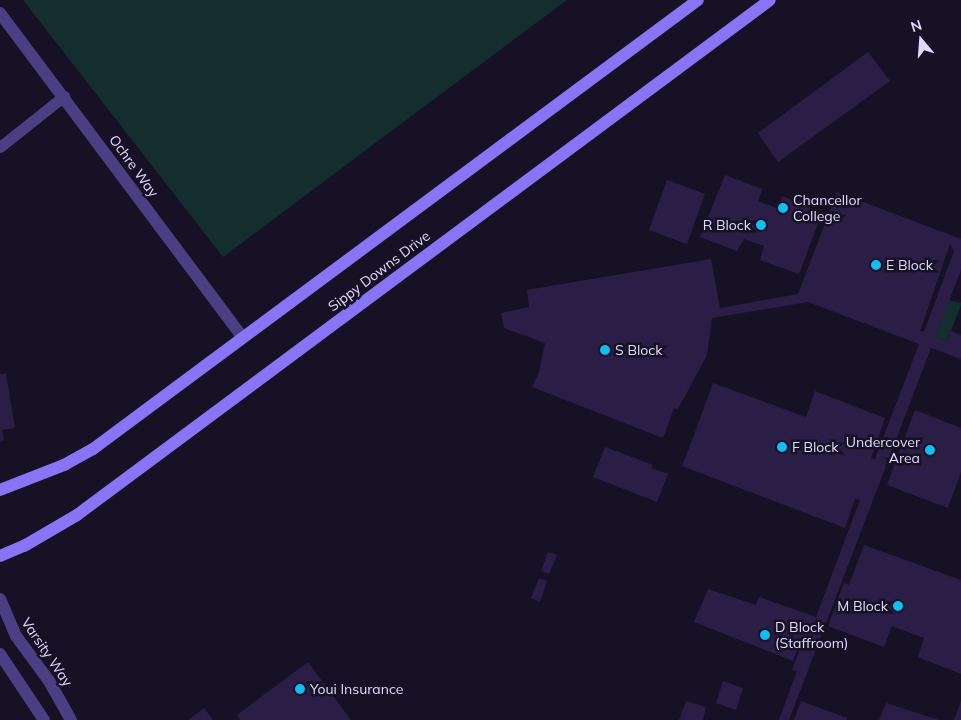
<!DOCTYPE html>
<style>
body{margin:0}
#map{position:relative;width:961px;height:720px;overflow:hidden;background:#171126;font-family:Mulish,sans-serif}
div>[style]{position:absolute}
.green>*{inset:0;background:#142d2f}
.building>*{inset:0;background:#2b1e46}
.lane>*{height:11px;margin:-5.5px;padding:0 5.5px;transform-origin:5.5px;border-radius:5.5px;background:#4a3f82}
.street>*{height:12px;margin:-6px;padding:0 6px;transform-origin:6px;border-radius:6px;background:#4a3f82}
.secondary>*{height:12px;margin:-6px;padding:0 6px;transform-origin:6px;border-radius:6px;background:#8875f6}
.dots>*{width:14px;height:14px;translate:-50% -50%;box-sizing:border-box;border:2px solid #171126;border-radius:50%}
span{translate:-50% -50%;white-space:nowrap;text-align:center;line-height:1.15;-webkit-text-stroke:5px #171126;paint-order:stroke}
.street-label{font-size:14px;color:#e1d8fd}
.poi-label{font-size:14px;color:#e1d8fd}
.left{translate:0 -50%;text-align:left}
.right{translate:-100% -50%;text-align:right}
.north{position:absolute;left:896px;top:15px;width:50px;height:50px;-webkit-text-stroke:4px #171126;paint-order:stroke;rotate:342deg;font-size:14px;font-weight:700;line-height:20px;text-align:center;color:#e1d8fd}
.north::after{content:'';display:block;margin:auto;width:18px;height:22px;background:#e1d8fd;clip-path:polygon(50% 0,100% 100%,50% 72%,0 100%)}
</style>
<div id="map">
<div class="green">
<i style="clip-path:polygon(23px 0,567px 0,223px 257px)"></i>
<i style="clip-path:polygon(949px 300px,961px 303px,961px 305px,947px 341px,935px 337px)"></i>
</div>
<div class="building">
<i style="clip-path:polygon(868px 52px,890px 81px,778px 162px,758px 133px)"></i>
<i style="clip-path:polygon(725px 175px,762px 189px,758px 201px,779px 209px,782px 196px,822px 213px,799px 274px,760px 260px,764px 246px,744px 239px,737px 251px,700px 237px)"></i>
<i style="clip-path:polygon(667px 180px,705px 194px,687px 244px,649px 230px)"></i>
<i style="clip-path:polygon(evenodd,837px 192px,961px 239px,961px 270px,935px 337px,947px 341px,951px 331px,961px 335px,961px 359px,931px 348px,789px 720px,779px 720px,797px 671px,792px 670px,800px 648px,798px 647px,793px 661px,694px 622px,708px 589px,756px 605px,759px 597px,816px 617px,860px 500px,855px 499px,845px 528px,682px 466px,694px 435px,713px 383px,806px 417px,815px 391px,885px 418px,871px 458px,875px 459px,919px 344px,808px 302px,712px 318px,707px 355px,678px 409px,674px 408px,663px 438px,532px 387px,539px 372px,545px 343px,504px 328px,501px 313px,529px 307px,527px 290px,711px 259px,720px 308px,798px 294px,837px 192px,950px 244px,954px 251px,924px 332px,920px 331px,950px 244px)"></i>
<i style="clip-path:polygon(0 374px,6px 374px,15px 428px,2px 430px,4px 440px,0 441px)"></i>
<i style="clip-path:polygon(915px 410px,961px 428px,961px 472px,948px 508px,887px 485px)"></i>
<i style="clip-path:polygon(605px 447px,653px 465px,651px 468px,668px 474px,657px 502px,593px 477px)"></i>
<i style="clip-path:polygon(864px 545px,961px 580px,961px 674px,918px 657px,924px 638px,892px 626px,884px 647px,828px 626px,844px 583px,849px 585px)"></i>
<i style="clip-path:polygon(548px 552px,557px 555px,549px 574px,541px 571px)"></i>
<i style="clip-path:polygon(539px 578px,547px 581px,540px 602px,531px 598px)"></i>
<i style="clip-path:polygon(308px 662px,351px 720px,240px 720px,237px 715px)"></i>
<i style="clip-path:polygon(723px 681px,743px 688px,736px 710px,716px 703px)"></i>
<i style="clip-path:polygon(686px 701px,706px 707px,703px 720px,679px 720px)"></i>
<i style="clip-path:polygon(801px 701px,847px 718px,847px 720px,794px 720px)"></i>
<i style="clip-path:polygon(961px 701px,961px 720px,954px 720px)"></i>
<i style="clip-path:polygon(886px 703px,939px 720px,879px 720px)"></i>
<i style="clip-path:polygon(204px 708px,213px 720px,188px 720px)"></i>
</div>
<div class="lane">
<i style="left:0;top:147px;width:82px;rotate:-38.6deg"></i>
</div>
<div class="street">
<i style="left:0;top:13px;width:404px;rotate:53.2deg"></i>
<i style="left:0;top:599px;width:40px;rotate:66.6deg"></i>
<i style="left:16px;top:636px;width:56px;rotate:53.7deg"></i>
<i style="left:49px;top:681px;width:45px;rotate:60.6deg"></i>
<i style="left:0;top:654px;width:79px;rotate:56.3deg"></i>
</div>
<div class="secondary">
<i style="left:0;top:490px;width:69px;rotate:-21.3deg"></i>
<i style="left:64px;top:465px;width:33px;rotate:-29deg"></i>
<i style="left:93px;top:449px;width:753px;rotate:-36.58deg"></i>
<i style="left:0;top:556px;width:26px;rotate:-23deg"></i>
<i style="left:24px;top:546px;width:61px;rotate:-30.3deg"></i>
<i style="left:77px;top:515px;width:863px;rotate:-36.62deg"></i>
</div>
<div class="dots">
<i style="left:783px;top:208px;background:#10bef0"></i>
<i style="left:761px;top:225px;background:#10bef0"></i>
<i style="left:876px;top:265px;background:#10bef0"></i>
<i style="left:605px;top:350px;background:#10bef0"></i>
<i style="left:782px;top:447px;background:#10bef0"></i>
<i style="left:930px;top:450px;background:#10bef0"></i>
<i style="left:898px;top:606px;background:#10bef0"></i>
<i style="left:765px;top:635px;background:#10bef0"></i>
<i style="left:300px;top:689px;background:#10bef0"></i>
</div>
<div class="street-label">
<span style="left:134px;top:166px;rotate:54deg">Ochre Way</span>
<span style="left:379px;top:271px;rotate:-37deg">Sippy Downs Drive</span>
<span style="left:47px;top:652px;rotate:56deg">Varsity Way</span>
</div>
<div class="poi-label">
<span class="left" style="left:793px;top:208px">Chancellor<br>College</span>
<span class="right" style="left:751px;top:225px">R Block</span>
<span class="left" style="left:886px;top:265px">E Block</span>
<span class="left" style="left:615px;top:350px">S Block</span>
<span class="right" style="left:920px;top:450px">Undercover<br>Area</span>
<span class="left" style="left:792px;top:447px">F Block</span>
<span class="right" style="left:888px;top:606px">M Block</span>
<span class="left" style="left:775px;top:635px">D Block<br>(Staffroom)</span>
<span class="left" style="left:310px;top:689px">Youi Insurance</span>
</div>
<div class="north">N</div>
</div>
